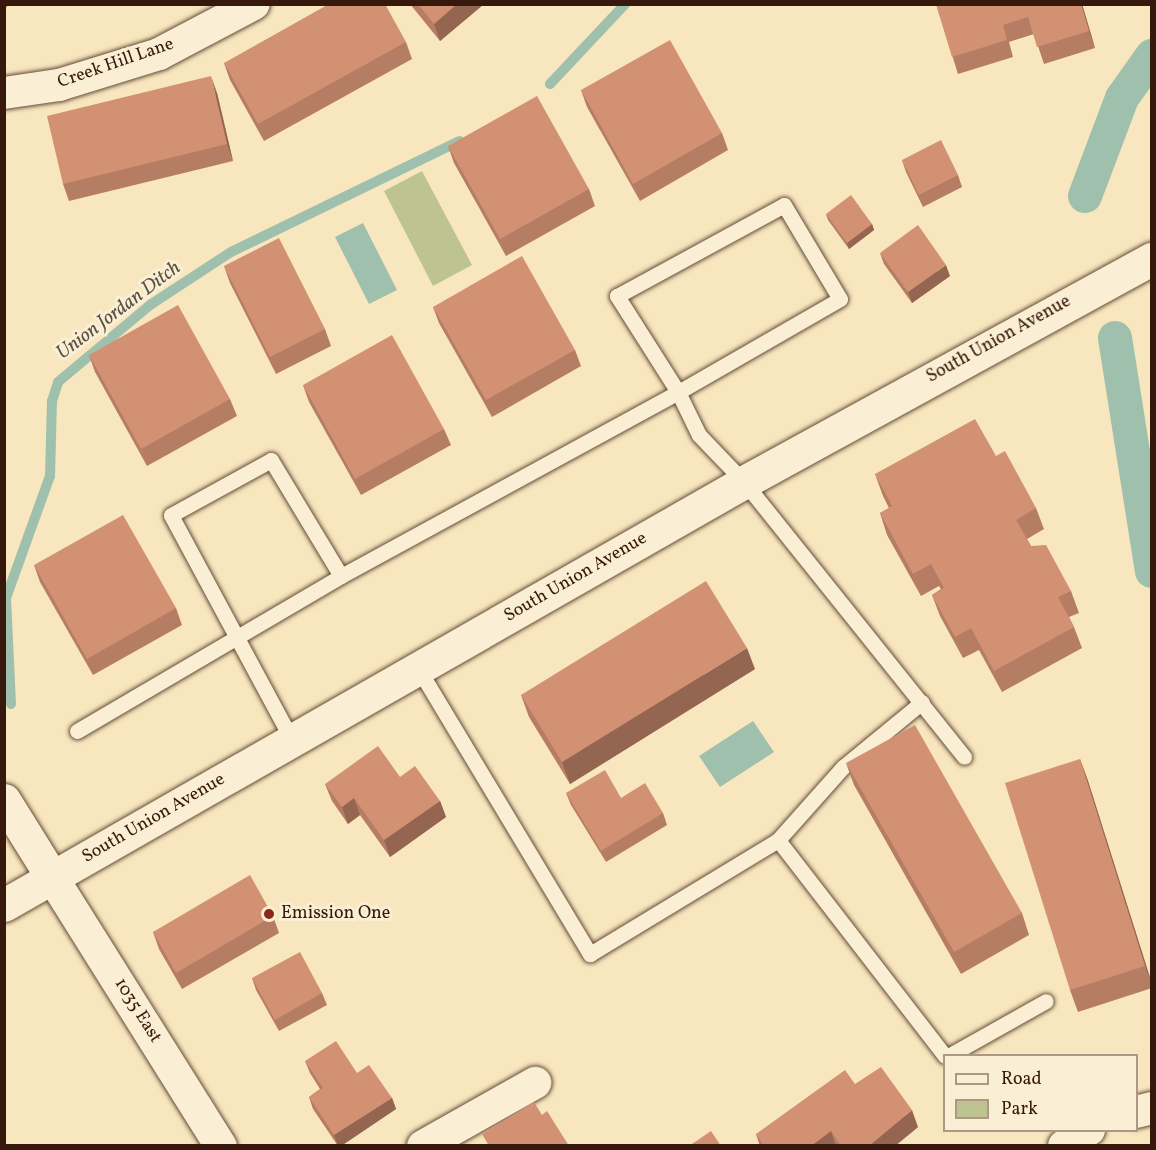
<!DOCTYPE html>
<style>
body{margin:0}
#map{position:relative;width:1156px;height:1150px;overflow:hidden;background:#f8e6be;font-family:Vollkorn,serif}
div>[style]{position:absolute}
.green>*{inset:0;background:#bec491}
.water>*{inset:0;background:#9fc0ac}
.stream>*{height:10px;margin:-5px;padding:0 5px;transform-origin:5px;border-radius:5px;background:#9fc0ac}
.canal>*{height:34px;margin:-17px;padding:0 17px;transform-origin:17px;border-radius:17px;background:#9fc0ac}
.roads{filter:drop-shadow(0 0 2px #664c38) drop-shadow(0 0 2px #664c38)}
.service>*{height:15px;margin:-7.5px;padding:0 7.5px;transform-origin:7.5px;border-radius:7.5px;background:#faefd5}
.minor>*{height:32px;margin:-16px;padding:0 16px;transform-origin:16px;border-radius:16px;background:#faefd5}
.tertiary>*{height:33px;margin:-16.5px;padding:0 16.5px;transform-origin:16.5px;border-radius:16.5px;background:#faefd5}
.wall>*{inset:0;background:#b57d64}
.shaded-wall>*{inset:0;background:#946651}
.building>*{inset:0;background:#d39174}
.dots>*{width:16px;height:16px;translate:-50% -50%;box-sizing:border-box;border:3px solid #faefd5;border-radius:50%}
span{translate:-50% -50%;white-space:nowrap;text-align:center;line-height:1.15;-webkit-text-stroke:6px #faefd5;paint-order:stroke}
.street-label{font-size:18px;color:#36190c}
.poi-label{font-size:18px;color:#36190c}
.left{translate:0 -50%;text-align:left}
.water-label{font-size:20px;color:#5b5344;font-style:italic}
.frame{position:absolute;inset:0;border:6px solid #36190c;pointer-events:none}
.legend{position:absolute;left:943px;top:1054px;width:195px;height:78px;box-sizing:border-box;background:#faefd5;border:2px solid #ac9985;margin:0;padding:8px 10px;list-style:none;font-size:18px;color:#36190c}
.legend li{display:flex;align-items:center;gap:12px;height:30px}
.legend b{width:30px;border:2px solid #ac9985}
</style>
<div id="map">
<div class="green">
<i style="clip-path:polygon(422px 171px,472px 265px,433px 286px,384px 191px)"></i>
</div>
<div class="water">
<i style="clip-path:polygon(363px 223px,397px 290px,369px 304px,335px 237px)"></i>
<i style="clip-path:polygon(753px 721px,774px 752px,720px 787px,699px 756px)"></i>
</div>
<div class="stream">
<i style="left:550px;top:84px;width:110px;rotate:-46.8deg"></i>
<i style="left:11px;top:704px;width:106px;rotate:-92.7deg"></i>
<i style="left:6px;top:598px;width:130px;rotate:-70.2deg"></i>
<i style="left:50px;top:476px;width:75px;rotate:-88.5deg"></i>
<i style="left:52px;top:401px;width:20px;rotate:-72deg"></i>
<i style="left:58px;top:382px;width:120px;rotate:-39.9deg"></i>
<i style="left:150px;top:305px;width:97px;rotate:-33.2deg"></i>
<i style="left:231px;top:252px;width:254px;rotate:-25.9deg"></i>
</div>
<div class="canal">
<i style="left:1085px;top:196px;width:105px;rotate:-69.3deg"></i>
<i style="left:1122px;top:98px;width:52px;rotate:-54.5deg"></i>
<i style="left:1115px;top:338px;width:236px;rotate:81deg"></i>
</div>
<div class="roads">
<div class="service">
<i style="left:784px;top:205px;width:109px;rotate:59.2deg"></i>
<i style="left:840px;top:299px;width:187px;rotate:150.1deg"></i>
<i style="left:678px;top:392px;width:114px;rotate:-122.4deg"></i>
<i style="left:617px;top:296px;width:190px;rotate:-28.6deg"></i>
<i style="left:418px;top:668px;width:334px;rotate:59deg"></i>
<i style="left:590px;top:954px;width:220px;rotate:-31.2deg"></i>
<i style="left:778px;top:840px;width:98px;rotate:-48.3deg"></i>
<i style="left:843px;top:767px;width:102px;rotate:-39.4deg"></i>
<i style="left:77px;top:731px;width:306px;rotate:-30.4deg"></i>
<i style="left:292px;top:740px;width:255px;rotate:-118.3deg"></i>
<i style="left:171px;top:515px;width:114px;rotate:-28.8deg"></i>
<i style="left:271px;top:460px;width:135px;rotate:58.9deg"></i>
<i style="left:341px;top:576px;width:384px;rotate:-28.6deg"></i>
<i style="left:678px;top:392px;width:48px;rotate:64deg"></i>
<i style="left:699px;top:435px;width:65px;rotate:46.2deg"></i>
<i style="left:744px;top:482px;width:352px;rotate:51.3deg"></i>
<i style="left:778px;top:840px;width:273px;rotate:52.3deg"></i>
<i style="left:948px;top:1056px;width:112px;rotate:-29.3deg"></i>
</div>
<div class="minor">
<i style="left:4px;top:93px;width:56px;rotate:-8.3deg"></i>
<i style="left:59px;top:85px;width:105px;rotate:-17.2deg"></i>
<i style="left:159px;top:54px;width:107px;rotate:-27.8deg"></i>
<i style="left:52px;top:877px;width:318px;rotate:57.9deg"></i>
<i style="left:1136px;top:1112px;width:16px;rotate:-14deg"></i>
<i style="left:423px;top:1146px;width:129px;rotate:-29.4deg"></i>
<i style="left:1064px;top:1146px;width:30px;rotate:-33deg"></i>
</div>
<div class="tertiary">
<i style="left:4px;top:800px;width:91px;rotate:58.1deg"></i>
<i style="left:4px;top:905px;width:852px;rotate:-29.75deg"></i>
<i style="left:744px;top:482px;width:465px;rotate:-28.7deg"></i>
</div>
</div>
<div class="wall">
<i style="clip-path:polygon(410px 4px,484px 4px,440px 41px)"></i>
<i style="clip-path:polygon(936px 4px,1082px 4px,1095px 48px,1044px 64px,1034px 34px,1009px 42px,1013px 57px,958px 74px)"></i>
<i style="clip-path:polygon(406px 42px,412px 59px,264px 141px,230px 80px,224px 63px)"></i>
<i style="clip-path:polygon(581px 90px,722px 133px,728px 150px,640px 201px,587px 107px)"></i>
<i style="clip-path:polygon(217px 93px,233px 161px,69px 201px,63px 184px)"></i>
<i style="clip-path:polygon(448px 146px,589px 189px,595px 206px,506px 256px,454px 163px)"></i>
<i style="clip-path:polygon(902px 160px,958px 175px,962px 187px,923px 207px,906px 172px)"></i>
<i style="clip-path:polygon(826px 214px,872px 224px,874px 230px,849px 249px,828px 220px)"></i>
<i style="clip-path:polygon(880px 253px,950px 276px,912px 303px,884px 264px)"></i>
<i style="clip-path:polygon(224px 266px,325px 329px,331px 346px,276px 374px,230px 283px)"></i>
<i style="clip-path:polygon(433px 307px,575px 350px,581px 366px,492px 417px,439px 323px)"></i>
<i style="clip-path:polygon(89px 355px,230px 399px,237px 416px,147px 466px,95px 372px)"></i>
<i style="clip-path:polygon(303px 385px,444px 429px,451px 445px,361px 495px,309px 402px)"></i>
<i style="clip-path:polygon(996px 456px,1036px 508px,1044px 529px,1027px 539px,1031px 546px,1071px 591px,1079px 613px,1069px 617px,1074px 627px,1082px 648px,1002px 692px,979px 650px,963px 658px,940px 616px,932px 595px,941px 589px,939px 586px,921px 596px,887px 535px,880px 513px,889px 508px,883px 496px,875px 474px)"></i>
<i style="clip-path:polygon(34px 565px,176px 608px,182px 625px,93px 675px,40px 582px)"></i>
<i style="clip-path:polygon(755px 669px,570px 784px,529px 717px,521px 695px)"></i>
<i style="clip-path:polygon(1080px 759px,1088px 781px,1152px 984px,1152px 988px,1078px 1012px,1070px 990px)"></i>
<i style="clip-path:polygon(846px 763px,1022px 913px,1029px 935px,961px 974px,854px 785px)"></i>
<i style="clip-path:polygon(400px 777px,440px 801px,446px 817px,390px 857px,360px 815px,348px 824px,332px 801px,325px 784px)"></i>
<i style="clip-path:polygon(566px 793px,621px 798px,663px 813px,667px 825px,606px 862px,571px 805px)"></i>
<i style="clip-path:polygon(273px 916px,279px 933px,182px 989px,159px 949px,153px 932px)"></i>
<i style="clip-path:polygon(252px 978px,322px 993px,327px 1005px,279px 1031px,256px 990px)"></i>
<i style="clip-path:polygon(305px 1061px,357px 1073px,392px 1098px,396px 1109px,341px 1146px,338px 1146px,313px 1109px,309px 1097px,320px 1089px,310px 1073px)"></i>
<i style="clip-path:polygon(855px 1084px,918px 1127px,895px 1146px,760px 1146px,756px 1134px)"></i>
</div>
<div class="shaded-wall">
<i style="clip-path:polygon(4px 4px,9px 4px,4px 10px)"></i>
<i style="clip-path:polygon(457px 4px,484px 4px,440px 41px,434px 24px)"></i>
<i style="clip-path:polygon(1081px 4px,1082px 4px,1095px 48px,1089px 31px)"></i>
<i style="clip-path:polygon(211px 76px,217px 93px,233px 161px,227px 144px)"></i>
<i style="clip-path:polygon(872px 224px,874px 230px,849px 249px,847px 243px)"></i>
<i style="clip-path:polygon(946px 265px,950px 276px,912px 303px,908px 292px)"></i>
<i style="clip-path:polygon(747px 648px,755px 669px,570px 784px,562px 762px)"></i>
<i style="clip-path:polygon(1080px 759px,1088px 781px,1152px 984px,1145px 966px)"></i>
<i style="clip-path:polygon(354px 798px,360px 815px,348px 824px,342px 807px)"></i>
<i style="clip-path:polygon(440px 801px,446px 817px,390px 857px,384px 840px)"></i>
<i style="clip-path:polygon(392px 1098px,396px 1109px,341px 1146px,338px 1146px,334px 1135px)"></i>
<i style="clip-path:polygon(912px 1110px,918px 1127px,895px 1146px,869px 1146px)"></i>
<i style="clip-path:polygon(831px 1131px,836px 1146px,811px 1146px)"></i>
</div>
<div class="building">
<i style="clip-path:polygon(329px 4px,385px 4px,406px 42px,258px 124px,224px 63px)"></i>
<i style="clip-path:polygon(418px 4px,457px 4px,434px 24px)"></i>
<i style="clip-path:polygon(936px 4px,1081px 4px,1089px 31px,1037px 47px,1028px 17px,1003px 25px,1007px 40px,952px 57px)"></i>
<i style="clip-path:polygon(670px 40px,722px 133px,633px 184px,581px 90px)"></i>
<i style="clip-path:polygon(211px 76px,227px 144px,63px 184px,47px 116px)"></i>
<i style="clip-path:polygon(537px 96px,589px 189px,500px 239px,448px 146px)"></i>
<i style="clip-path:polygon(941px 140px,958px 175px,919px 195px,902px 160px)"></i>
<i style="clip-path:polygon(851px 195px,872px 224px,847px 243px,826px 214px)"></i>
<i style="clip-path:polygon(918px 225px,946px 265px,908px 292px,880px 253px)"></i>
<i style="clip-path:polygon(279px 238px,325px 329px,270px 357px,224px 266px)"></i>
<i style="clip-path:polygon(522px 256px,575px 350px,486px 400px,433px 307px)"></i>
<i style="clip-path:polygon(178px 305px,230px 399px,141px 449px,89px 355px)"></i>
<i style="clip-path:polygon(392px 335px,444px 429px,355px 479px,303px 385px)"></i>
<i style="clip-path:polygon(975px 419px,996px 456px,1005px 451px,1036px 508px,1016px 520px,1031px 546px,1046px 545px,1071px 591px,1058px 597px,1074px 627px,994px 671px,971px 628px,955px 637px,932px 595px,944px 588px,931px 564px,913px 574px,880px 513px,892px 506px,875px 474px)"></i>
<i style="clip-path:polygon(123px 515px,176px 608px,87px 659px,34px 565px)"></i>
<i style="clip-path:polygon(706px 581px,747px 648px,562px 762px,521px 695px)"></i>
<i style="clip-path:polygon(915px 725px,1022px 913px,954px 952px,846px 763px)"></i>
<i style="clip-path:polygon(378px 746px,400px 777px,415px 766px,440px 801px,384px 840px,354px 798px,342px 807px,325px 784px)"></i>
<i style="clip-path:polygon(1080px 759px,1145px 966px,1070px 990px,1005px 783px)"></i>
<i style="clip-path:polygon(605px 770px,621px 798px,645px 783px,663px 813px,601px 851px,566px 793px)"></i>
<i style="clip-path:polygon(250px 875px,273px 916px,176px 973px,153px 932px)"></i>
<i style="clip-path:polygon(300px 952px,322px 993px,275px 1020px,252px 978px)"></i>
<i style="clip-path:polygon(336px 1041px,357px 1073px,369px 1065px,392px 1098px,334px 1135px,309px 1097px,323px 1088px,305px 1061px)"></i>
<i style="clip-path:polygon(881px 1067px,912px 1110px,869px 1146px,841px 1146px,831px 1131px,811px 1146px,764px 1146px,756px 1134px,845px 1070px,855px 1084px)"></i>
<i style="clip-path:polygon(534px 1102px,542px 1115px,547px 1111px,569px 1146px,489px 1146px,482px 1134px)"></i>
<i style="clip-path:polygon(711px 1131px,721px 1146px,689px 1146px)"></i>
</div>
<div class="dots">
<i style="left:269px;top:914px;background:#8f2418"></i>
</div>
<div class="street-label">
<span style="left:116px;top:64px;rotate:-19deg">Creek Hill Lane</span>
<span style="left:999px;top:340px;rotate:-29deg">South Union Avenue</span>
<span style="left:576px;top:578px;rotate:-30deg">South Union Avenue</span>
<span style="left:154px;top:819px;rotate:-30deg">South Union Avenue</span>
<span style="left:137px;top:1011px;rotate:58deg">1035 East</span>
</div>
<div class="poi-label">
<span class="left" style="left:281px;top:914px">Emission One</span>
</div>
<div class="water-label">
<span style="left:119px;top:311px;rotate:-37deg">Union Jordan Ditch</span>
</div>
<div class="frame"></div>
<ul class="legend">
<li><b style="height:8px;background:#faefd5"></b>Road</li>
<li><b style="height:16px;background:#bec491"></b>Park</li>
</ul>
</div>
